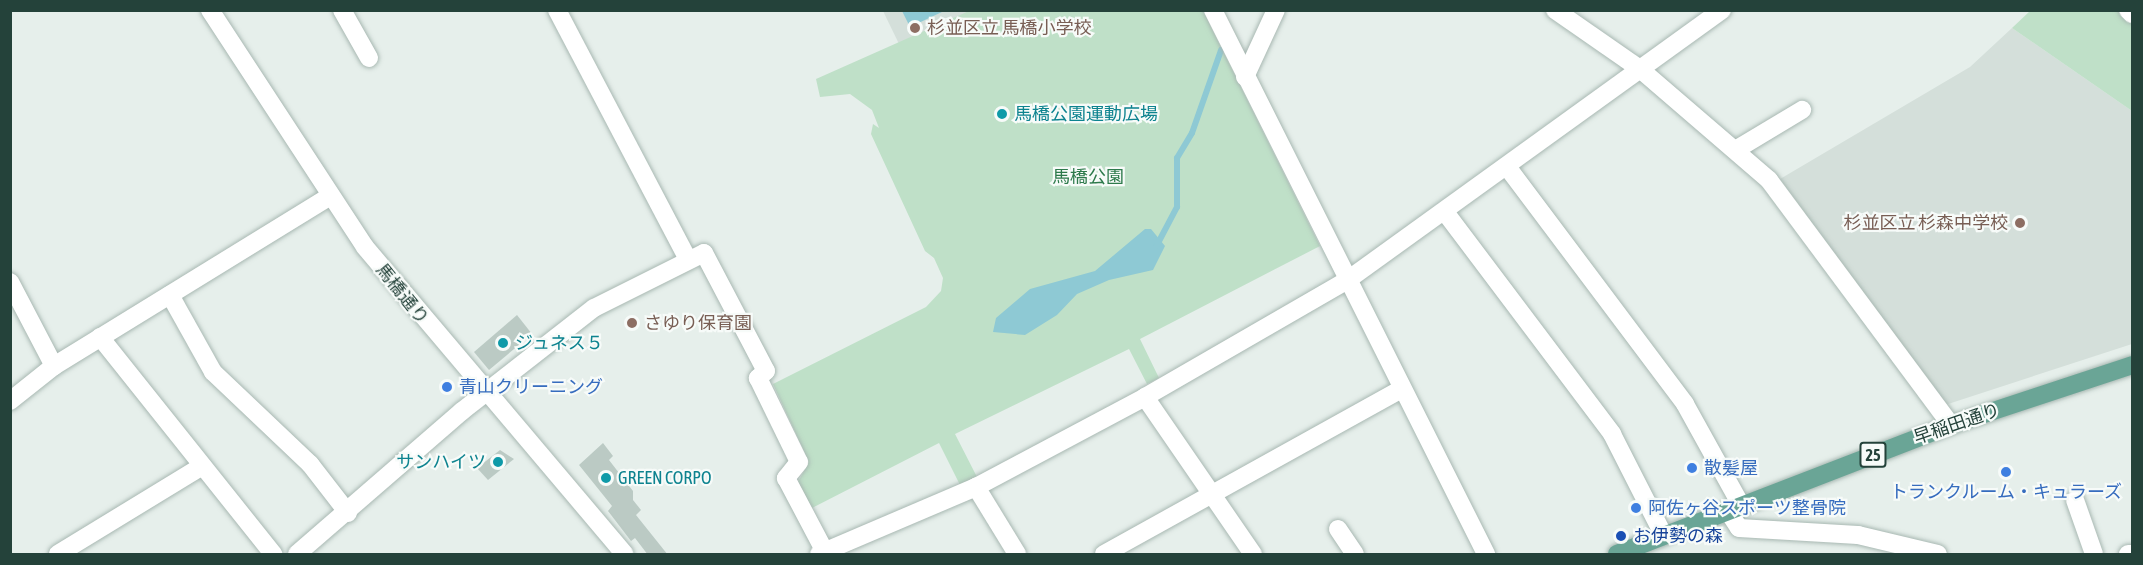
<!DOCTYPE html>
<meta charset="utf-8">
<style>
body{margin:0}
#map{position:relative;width:2143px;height:565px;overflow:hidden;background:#e6efeb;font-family:"Asap Condensed","Noto Sans JP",sans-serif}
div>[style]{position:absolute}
.built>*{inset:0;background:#d4dfda}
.green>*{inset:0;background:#bfe0c8}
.water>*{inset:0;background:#8ec9d4}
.stream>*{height:6px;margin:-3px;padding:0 3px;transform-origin:3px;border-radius:3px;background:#8ec9d4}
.building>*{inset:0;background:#bbcac4}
.roads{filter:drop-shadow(0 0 2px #a8b8b2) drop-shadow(0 0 2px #a8b8b2)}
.minor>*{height:18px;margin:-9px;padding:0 9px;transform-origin:9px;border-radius:9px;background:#fff}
.primary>*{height:18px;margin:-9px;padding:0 9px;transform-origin:9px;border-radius:9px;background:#6aa596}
.dots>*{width:16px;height:16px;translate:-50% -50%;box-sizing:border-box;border:3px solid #f7fbf9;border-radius:50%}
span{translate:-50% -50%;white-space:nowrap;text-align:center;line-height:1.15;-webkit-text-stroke:4.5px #f7fbf9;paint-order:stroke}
.shield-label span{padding:2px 4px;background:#f7fbf9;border:2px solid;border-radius:4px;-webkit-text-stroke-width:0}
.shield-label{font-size:16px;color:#24423a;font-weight:700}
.education-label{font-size:18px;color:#785e54}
.left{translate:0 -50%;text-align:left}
.right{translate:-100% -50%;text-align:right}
.culture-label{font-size:18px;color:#0d838f}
.park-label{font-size:18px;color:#2d7a4b}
.street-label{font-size:18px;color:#24423a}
.shop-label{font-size:18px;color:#366cbe}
.transit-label{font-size:18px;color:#164399}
.frame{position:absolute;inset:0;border:12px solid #24423a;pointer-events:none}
</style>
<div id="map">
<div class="built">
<i style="clip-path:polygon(883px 11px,976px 11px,900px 46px)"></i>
<i style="clip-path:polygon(2012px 28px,2132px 111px,2132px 344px,1945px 405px,1780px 179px,1970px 67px)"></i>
</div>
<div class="green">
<i style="clip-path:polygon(980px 10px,1203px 11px,1320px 246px,1140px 339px,1159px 378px,1147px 384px,1129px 349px,955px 434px,977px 477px,960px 485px,939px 443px,812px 508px,798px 482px,809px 462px,773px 384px,926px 307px,941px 291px,943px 278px,934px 258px,925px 251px,871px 134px,873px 124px,879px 128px,872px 110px,850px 94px,820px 97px,816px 79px,969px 11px)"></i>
<i style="clip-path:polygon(2030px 11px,2117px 11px,2132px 22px,2132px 111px,2012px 28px)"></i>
</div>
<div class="water">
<i style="clip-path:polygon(902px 11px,944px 11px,910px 27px)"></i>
<i style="clip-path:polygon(1145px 229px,1151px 229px,1165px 246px,1153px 270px,1109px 280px,1077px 294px,1057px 315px,1025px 335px,993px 332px,996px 318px,1030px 289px,1095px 271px)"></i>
</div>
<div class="stream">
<i style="left:1157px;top:245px;width:43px;rotate:-62.2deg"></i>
<i style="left:1177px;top:207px;width:49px;rotate:-90deg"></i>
<i style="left:1177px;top:158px;width:29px;rotate:-59deg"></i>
<i style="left:1192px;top:133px;width:88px;rotate:-70.7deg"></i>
</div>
<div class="building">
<i style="clip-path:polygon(517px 315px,532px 334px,489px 370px,474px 352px)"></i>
<i style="clip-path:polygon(603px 443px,613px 456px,609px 460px,633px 491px,633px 500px,641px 510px,636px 515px,668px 555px,648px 555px,635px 538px,631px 541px,608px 511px,612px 506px,579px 465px)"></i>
<i style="clip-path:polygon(500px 450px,514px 459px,488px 480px,477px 468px)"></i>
</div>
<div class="roads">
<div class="minor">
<i style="left:210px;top:10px;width:283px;rotate:56.8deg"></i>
<i style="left:365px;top:247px;width:402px;rotate:49.8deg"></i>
<i style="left:342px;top:10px;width:55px;rotate:60.6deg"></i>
<i style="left:557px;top:10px;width:282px;rotate:62.3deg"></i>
<i style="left:1213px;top:10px;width:609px;rotate:63.35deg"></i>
<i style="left:1555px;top:10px;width:103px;rotate:34.8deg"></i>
<i style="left:1640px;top:69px;width:170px;rotate:40.7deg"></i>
<i style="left:1769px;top:180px;width:305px;rotate:53.4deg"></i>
<i style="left:2128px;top:10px;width:6px;rotate:45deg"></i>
<i style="left:1245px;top:77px;width:74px;rotate:-65.2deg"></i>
<i style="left:1737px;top:149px;width:76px;rotate:-31deg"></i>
<i style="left:1508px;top:168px;width:295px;rotate:53.1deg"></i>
<i style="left:1685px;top:404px;width:115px;rotate:61deg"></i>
<i style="left:1445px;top:212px;width:278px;rotate:53deg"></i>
<i style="left:1612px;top:434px;width:114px;rotate:63deg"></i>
<i style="left:10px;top:282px;width:95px;rotate:62.4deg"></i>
<i style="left:170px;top:295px;width:88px;rotate:60.8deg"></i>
<i style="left:213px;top:372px;width:134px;rotate:43.5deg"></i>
<i style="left:310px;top:464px;width:62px;rotate:52.2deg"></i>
<i style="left:100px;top:337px;width:278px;rotate:51.4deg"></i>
<i style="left:1145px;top:397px;width:191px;rotate:55.5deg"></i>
<i style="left:10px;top:401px;width:56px;rotate:-38.5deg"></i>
<i style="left:54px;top:366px;width:323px;rotate:-31.6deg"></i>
<i style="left:976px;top:487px;width:79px;rotate:58.5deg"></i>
<i style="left:2075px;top:500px;width:57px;rotate:70.6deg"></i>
<i style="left:1728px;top:511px;width:20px;rotate:57deg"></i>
<i style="left:1739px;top:528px;width:119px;rotate:3.4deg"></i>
<i style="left:1858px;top:535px;width:82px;rotate:13.4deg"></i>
<i style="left:1338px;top:529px;width:30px;rotate:56deg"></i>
<i style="left:58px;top:554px;width:169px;rotate:-31.4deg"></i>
<i style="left:297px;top:554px;width:218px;rotate:-40.9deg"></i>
<i style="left:462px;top:411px;width:167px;rotate:-38deg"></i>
<i style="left:594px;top:308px;width:123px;rotate:-26.6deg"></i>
<i style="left:704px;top:253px;width:133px;rotate:62.3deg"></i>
<i style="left:766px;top:371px;width:11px;rotate:139deg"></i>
<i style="left:758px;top:378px;width:93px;rotate:64deg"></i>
<i style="left:799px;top:462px;width:21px;rotate:129deg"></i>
<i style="left:786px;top:478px;width:84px;rotate:62.2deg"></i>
<i style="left:819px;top:554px;width:171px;rotate:-23.1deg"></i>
<i style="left:976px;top:487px;width:191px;rotate:-28deg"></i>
<i style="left:1145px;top:397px;width:236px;rotate:-30deg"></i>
<i style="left:1349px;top:279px;width:460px;rotate:-35.8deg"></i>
<i style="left:1104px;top:554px;width:341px;rotate:-29deg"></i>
<i style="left:2128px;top:554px;width:4px"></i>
</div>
<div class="primary">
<i style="left:1617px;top:554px;width:358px;rotate:-21.1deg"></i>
<i style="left:1951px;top:425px;width:191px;rotate:-18.3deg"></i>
</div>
</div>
<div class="dots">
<i style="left:915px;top:28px;background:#8d6e63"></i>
<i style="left:1002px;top:114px;background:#0f9aa8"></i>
<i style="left:2020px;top:223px;background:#8d6e63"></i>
<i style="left:632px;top:323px;background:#8d6e63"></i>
<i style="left:503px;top:343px;background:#0f9aa8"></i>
<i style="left:447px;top:387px;background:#3f7fe0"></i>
<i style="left:498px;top:462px;background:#0f9aa8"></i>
<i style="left:1692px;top:468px;background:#3f7fe0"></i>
<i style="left:2006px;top:472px;background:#3f7fe0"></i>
<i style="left:606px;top:478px;background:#0f9aa8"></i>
<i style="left:1636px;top:508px;background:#3f7fe0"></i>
<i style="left:1621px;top:536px;background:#1a4fb4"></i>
</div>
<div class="shield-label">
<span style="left:1873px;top:455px">25</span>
</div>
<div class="education-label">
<span class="left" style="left:927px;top:28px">杉並区立 馬橋小学校</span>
<span class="right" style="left:2008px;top:223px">杉並区立 杉森中学校</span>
<span class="left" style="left:644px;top:323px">さゆり保育園</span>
</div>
<div class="culture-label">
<span class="left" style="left:1014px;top:114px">馬橋公園運動広場</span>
<span class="left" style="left:515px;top:343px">ジュネス５</span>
<span class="right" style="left:486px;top:462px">サンハイツ</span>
<span class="left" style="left:618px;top:478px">GREEN CORPO</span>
</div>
<div class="park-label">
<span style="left:1088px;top:177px">馬橋公園</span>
</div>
<div class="street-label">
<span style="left:402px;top:294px;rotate:51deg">馬橋通り</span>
<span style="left:1957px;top:424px;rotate:-19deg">早稲田通り</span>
</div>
<div class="shop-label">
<span class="left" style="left:459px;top:387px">青山クリーニング</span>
<span class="left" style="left:1704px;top:468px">散髪屋</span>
<span style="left:2006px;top:492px">トランクルーム・キュラーズ</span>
<span class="left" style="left:1648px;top:508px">阿佐ヶ谷スポーツ整骨院</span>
</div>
<div class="transit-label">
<span class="left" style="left:1633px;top:536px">お伊勢の森</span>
</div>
<div class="frame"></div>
</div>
